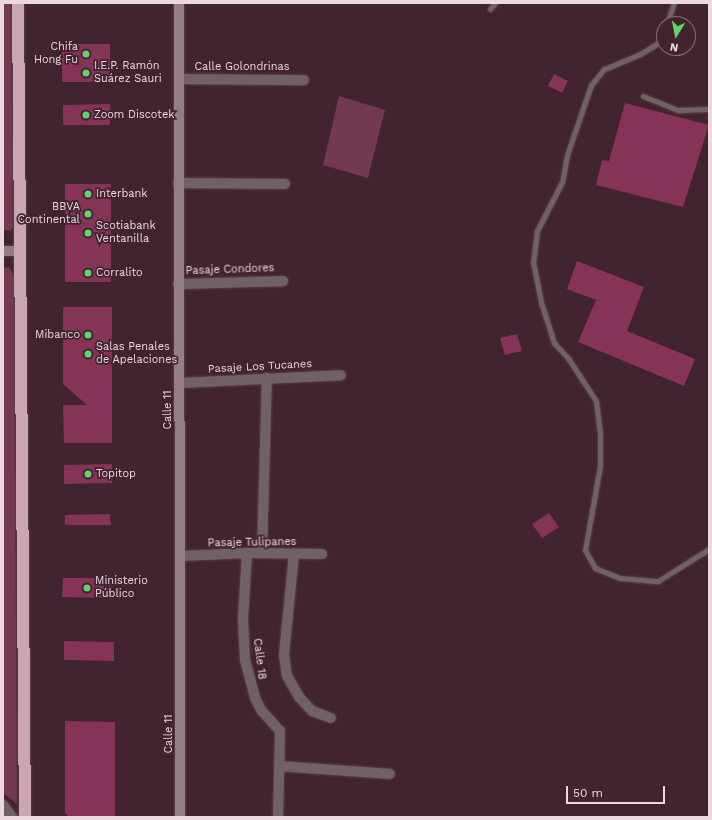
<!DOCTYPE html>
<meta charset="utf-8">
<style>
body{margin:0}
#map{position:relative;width:712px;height:820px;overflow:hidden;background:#41242f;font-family:"Work Sans",sans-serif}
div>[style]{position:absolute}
.green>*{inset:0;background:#733951}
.building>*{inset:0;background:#863358}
.roads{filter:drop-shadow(0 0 1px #5c414b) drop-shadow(0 0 1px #5c414b)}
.lane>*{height:5px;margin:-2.5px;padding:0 2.5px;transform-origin:2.5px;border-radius:2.5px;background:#706166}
.street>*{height:10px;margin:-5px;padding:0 5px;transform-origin:5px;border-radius:5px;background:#706166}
.secondary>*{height:10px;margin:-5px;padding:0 5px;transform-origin:5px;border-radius:5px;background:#947d85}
.highway>*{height:12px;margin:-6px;padding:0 6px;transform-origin:6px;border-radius:6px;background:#caa5b2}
.dots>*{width:11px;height:11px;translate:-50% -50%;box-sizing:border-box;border:2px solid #41242f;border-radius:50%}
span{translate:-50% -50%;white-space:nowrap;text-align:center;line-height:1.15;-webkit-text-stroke:3.5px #41242f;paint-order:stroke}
.poi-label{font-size:11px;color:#ecd8df}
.right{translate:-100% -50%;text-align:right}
.left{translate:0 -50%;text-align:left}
.street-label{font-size:11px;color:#ecd8df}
.frame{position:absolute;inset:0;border:4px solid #ecd8df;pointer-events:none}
.north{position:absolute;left:656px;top:16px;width:40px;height:40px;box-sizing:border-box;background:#41242f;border:1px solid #856c75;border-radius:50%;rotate:190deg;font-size:11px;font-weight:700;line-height:16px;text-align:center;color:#ecd8df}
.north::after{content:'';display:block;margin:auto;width:14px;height:18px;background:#5fd56b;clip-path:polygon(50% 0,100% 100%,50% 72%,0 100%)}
.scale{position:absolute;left:566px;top:786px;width:99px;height:18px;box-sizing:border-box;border:2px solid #ecd8df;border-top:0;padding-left:5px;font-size:12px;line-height:14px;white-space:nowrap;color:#ecd8df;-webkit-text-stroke:3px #41242f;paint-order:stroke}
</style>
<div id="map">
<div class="green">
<i style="clip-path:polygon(3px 3px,11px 3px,13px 227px,10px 231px,3px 230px)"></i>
<i style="clip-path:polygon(339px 96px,385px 110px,368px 178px,323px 165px)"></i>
<i style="clip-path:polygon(9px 267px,14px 276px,17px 804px,3px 793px,3px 268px)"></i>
</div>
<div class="building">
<i style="clip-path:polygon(62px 44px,110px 44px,110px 82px,62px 82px)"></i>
<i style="clip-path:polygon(554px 74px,568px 81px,562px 93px,548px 86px)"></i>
<i style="clip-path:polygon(625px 103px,709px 125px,683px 207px,596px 185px,602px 160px,609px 161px)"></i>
<i style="clip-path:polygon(110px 104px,110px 125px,63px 125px,63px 105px)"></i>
<i style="clip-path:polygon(65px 184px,111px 184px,111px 282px,65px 282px)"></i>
<i style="clip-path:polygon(577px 261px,644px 287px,627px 331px,695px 359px,684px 386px,578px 342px,596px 300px,567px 289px)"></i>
<i style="clip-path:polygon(63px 307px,112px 307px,112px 443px,64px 443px,63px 405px,87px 405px,63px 384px)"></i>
<i style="clip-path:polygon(517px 334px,522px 351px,505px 355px,500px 338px)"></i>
<i style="clip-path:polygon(112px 464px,112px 483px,64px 484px,64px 465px)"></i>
<i style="clip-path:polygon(549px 513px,559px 527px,542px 538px,532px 524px)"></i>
<i style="clip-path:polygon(110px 514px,111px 525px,65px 525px,65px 515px)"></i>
<i style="clip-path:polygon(63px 578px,112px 578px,112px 598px,62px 597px)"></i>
<i style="clip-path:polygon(64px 641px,114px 642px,114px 661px,64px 660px)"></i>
<i style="clip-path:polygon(65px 721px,115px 722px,115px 817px,69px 817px,65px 813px)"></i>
</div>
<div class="roads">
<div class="lane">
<i style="left:490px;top:9px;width:8px;rotate:-50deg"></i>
<i style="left:667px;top:24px;width:22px;rotate:-72deg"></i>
<i style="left:664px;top:31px;width:12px;rotate:110deg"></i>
<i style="left:660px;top:42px;width:23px;rotate:149deg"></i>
<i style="left:640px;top:54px;width:39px;rotate:157deg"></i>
<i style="left:604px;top:69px;width:21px;rotate:129deg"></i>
<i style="left:591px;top:85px;width:74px;rotate:108.9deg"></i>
<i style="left:567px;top:155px;width:27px;rotate:100deg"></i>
<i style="left:562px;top:182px;width:55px;rotate:117deg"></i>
<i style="left:537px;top:231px;width:31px;rotate:97deg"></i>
<i style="left:533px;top:262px;width:41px;rotate:78.7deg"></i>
<i style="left:541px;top:302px;width:43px;rotate:72.4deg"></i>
<i style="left:554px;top:343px;width:21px;rotate:47deg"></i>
<i style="left:568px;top:358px;width:51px;rotate:56.9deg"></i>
<i style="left:596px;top:401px;width:31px;rotate:83deg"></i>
<i style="left:600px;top:432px;width:34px;rotate:90deg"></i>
<i style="left:600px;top:466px;width:85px;rotate:100.1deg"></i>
<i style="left:585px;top:550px;width:21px;rotate:61deg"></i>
<i style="left:595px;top:568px;width:27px;rotate:22deg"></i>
<i style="left:620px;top:578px;width:38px;rotate:5deg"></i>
<i style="left:658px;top:581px;width:60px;rotate:-32.1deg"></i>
<i style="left:643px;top:96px;width:38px;rotate:22deg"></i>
<i style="left:678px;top:110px;width:31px;rotate:-2deg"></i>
</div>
<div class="street">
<i style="left:180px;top:79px;width:124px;rotate:0.5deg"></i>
<i style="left:178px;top:183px;width:107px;rotate:0.5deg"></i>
<i style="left:178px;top:284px;width:105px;rotate:-1.6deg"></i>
<i style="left:180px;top:383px;width:161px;rotate:-2.8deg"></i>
<i style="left:247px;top:553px;width:66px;rotate:93.5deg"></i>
<i style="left:243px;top:619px;width:41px;rotate:87.2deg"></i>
<i style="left:245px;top:660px;width:39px;rotate:75deg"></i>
<i style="left:255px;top:698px;width:15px;rotate:62deg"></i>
<i style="left:262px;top:711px;width:27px;rotate:48deg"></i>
<i style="left:280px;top:731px;width:86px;rotate:91.3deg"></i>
<i style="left:262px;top:553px;width:175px;rotate:-88.4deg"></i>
<i style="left:294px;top:554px;width:101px;rotate:95.7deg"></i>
<i style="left:284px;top:655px;width:21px;rotate:82deg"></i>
<i style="left:287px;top:676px;width:24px;rotate:60deg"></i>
<i style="left:299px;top:697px;width:19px;rotate:47deg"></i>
<i style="left:312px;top:711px;width:20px;rotate:20deg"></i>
<i style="left:181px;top:556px;width:66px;rotate:-2.6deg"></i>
<i style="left:247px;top:553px;width:75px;rotate:0.8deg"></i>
<i style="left:279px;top:766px;width:111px;rotate:4.1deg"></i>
<i style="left:3px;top:805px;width:15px;rotate:53deg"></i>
</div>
<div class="secondary">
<i style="left:179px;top:3px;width:814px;rotate:89.93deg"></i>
<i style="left:3px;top:251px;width:17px"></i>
</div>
<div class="highway">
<i style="left:18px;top:3px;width:814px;rotate:89.51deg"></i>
</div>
</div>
<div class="dots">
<i style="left:86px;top:54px;background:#5fd56b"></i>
<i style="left:86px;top:73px;background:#5fd56b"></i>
<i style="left:86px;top:115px;background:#5fd56b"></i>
<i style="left:88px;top:194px;background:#5fd56b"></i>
<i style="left:88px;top:214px;background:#5fd56b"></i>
<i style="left:88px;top:233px;background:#5fd56b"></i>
<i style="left:88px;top:273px;background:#5fd56b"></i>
<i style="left:88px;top:335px;background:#5fd56b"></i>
<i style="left:88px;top:354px;background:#5fd56b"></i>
<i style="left:88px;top:474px;background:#5fd56b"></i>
<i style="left:87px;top:588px;background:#5fd56b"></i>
</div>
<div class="poi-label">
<span class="right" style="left:78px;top:54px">Chifa<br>Hong Fu</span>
<span class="left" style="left:94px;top:73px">I.E.P. Ramón<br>Suárez Sauri</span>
<span class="left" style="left:94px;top:115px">Zoom Discotek</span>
<span class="left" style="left:96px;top:194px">Interbank</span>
<span class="right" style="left:80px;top:214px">BBVA<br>Continental</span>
<span class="left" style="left:96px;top:233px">Scotiabank<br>Ventanilla</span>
<span class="left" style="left:96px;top:273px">Corralito</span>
<span class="right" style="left:80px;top:335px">Mibanco</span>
<span class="left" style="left:96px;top:354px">Salas Penales<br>de Apelaciones</span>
<span class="left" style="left:96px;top:474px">Topitop</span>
<span class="left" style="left:95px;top:588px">Ministerio<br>Público</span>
</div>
<div class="street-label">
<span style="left:242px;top:67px">Calle Golondrinas</span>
<span style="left:230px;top:270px;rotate:-2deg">Pasaje Condores</span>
<span style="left:260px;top:367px;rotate:-3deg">Pasaje Los Tucanes</span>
<span style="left:168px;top:410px;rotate:-90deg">Calle 11</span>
<span style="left:252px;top:543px;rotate:-1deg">Pasaje Tulipanes</span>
<span style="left:259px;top:659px;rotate:83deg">Calle 18</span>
<span style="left:169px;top:734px;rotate:-90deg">Calle 11</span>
</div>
<div class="frame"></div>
<div class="north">N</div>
<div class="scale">50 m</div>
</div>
